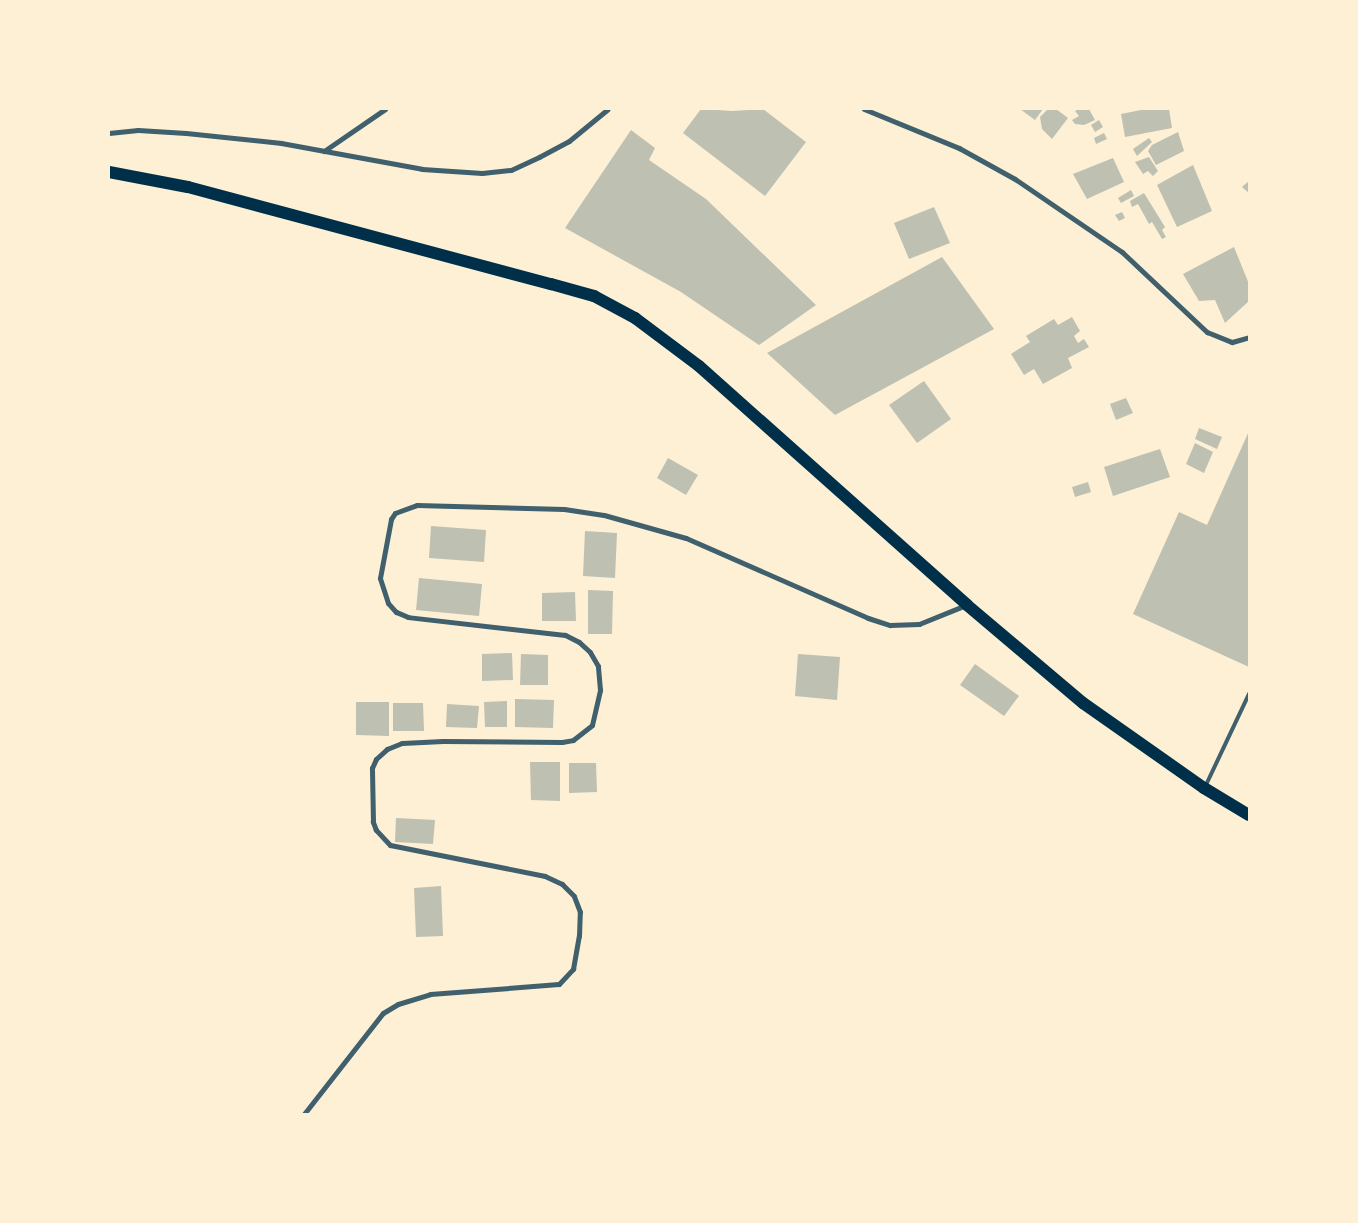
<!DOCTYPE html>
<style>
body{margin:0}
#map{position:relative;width:1358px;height:1223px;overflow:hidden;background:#fdf0d5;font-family:"Space Grotesk",sans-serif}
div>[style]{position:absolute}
.building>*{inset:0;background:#bec0b2}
.service>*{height:4px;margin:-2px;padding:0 2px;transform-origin:2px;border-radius:2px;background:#3f606c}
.minor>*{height:5px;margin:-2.5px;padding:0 2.5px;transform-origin:2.5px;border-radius:2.5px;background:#3f606c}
.primary>*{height:12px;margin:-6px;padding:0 6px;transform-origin:6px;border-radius:6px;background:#003049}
span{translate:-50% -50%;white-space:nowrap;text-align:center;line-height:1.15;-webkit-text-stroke:4.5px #fdf0d5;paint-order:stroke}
.frame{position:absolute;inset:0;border:110px solid #fdf0d5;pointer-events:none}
</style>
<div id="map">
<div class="building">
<i style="clip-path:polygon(701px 109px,733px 111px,763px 109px,806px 142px,765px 196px,683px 133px)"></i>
<i style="clip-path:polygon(1020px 109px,1043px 109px,1035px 120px)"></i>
<i style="clip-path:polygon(1048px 109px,1056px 109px,1068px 118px,1052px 139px,1042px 129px,1040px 117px)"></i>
<i style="clip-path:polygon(1079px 109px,1089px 109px,1095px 120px,1084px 125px,1075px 124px,1072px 120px,1079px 116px,1075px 111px)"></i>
<i style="clip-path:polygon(1146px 109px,1169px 109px,1172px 128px,1125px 137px,1121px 114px)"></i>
<i style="clip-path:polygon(1099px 120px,1103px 127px,1095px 132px,1091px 125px)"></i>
<i style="clip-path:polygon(631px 130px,655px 148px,649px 160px,706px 199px,816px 305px,759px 345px,681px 292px,565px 228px)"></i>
<i style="clip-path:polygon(1178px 132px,1184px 151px,1156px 165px,1148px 151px,1152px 145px)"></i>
<i style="clip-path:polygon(1104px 133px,1107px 139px,1096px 144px,1094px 138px)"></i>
<i style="clip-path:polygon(1149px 138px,1152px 142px,1137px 156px,1133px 149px)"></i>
<i style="clip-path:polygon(1149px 157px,1158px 171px,1153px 176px,1148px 171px,1143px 174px,1135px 162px)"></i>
<i style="clip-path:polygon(1113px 158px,1124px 182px,1087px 199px,1073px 174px)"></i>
<i style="clip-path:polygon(1193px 165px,1212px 211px,1177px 227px,1157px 185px)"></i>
<i style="clip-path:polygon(1249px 181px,1249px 193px,1242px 187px)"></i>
<i style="clip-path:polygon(1131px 190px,1134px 196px,1121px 203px,1118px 198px)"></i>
<i style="clip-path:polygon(1144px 193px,1165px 227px,1162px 230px,1166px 237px,1162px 239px,1152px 222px,1149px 224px,1138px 204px,1132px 207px,1130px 201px)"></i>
<i style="clip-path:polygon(934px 207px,950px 243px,909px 259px,894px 223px)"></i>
<i style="clip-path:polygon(1122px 212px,1125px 218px,1119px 221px,1115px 215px)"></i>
<i style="clip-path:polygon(1234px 247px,1249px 284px,1249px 301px,1225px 323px,1215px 300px,1199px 301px,1183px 274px)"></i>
<i style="clip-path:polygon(942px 257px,994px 329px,835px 415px,767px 353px)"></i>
<i style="clip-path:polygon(1072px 317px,1080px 331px,1074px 336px,1078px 343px,1084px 339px,1089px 347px,1068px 358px,1072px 368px,1043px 384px,1034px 369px,1024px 375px,1011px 354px,1030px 342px,1026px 336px,1054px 319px,1058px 325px)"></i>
<i style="clip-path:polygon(924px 381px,951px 419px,917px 443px,889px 405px)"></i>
<i style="clip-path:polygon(1126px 398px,1133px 413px,1116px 420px,1110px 404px)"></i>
<i style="clip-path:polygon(1199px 428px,1222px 437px,1217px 449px,1195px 439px)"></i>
<i style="clip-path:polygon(1249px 431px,1249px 667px,1133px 614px,1179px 512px,1207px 525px)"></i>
<i style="clip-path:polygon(1195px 443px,1213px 452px,1204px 473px,1186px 464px)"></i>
<i style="clip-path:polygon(1160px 449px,1170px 477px,1113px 496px,1104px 467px)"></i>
<i style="clip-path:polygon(668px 458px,698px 475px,686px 495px,657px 478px)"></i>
<i style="clip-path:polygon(1088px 482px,1091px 492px,1075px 497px,1072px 487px)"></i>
<i style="clip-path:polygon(431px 526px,486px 530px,484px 562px,429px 558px)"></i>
<i style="clip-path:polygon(585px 531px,617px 533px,615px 578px,583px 576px)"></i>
<i style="clip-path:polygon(419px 578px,482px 584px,479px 616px,416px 610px)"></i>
<i style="clip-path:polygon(588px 590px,613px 591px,612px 634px,588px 634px)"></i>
<i style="clip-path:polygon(575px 592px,576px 621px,542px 621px,542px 593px)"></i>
<i style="clip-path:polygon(512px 653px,513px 680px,482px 681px,482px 654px)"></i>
<i style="clip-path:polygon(521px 654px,548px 655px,548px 685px,520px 685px)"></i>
<i style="clip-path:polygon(798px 654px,840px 657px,837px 700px,795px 696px)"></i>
<i style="clip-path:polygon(975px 664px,1019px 696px,1004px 716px,960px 685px)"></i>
<i style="clip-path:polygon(515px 699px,554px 700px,553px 728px,515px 727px)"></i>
<i style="clip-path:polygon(507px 701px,507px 727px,485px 727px,484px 702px)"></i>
<i style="clip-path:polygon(356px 702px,389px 702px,389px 736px,356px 735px)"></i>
<i style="clip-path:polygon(393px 703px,423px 703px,424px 731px,393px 731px)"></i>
<i style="clip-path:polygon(447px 704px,479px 706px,477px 728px,446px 727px)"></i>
<i style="clip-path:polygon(530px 762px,560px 762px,560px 801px,531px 800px)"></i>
<i style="clip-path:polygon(569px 763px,596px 763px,597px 792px,569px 793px)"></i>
<i style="clip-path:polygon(396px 818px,435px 820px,433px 844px,395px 842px)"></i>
<i style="clip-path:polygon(441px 886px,443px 936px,416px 937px,414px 888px)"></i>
</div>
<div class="service">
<i style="left:1205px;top:787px;width:103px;rotate:-64.7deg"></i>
</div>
<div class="minor">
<i style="left:864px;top:109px;width:103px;rotate:22.3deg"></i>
<i style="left:959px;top:148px;width:64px;rotate:29deg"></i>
<i style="left:1015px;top:179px;width:130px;rotate:34.3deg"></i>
<i style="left:1122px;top:252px;width:117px;rotate:43.3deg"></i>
<i style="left:1207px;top:332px;width:27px;rotate:22deg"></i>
<i style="left:1232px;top:342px;width:18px;rotate:-16deg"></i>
<i style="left:109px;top:133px;width:29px;rotate:-6deg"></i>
<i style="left:138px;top:130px;width:48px;rotate:3.6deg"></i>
<i style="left:186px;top:133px;width:96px;rotate:6deg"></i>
<i style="left:281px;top:143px;width:143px;rotate:10.4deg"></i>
<i style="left:422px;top:169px;width:60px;rotate:3.8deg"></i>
<i style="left:482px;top:173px;width:29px;rotate:-6deg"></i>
<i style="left:511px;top:170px;width:31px;rotate:-25deg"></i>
<i style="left:539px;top:157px;width:34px;rotate:-28deg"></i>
<i style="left:569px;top:141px;width:50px;rotate:-39.4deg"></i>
<i style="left:324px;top:151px;width:74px;rotate:-34.5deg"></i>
<i style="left:304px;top:1114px;width:128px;rotate:-52deg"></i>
<i style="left:383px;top:1013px;width:17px;rotate:-31deg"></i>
<i style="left:398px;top:1004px;width:34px;rotate:-17deg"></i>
<i style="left:430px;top:994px;width:129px;rotate:-4.4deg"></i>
<i style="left:559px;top:984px;width:21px;rotate:-47deg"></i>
<i style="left:573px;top:969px;width:34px;rotate:-80deg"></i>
<i style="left:579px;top:936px;width:24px;rotate:-88deg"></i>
<i style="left:580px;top:912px;width:17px;rotate:-111deg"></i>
<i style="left:574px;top:896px;width:17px;rotate:-135deg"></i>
<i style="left:562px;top:884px;width:19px;rotate:-155deg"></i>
<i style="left:545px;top:876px;width:158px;rotate:-168.7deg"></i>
<i style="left:390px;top:845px;width:21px;rotate:-133deg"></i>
<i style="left:376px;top:830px;width:9px;rotate:-111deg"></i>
<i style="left:373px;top:822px;width:54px;rotate:-91.1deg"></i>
<i style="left:372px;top:768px;width:10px;rotate:-66deg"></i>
<i style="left:376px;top:759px;width:15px;rotate:-42deg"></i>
<i style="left:387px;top:749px;width:16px;rotate:-22deg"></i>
<i style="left:402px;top:743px;width:41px;rotate:-2.8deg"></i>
<i style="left:443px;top:741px;width:119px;rotate:0.5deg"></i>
<i style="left:562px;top:742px;width:11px;rotate:-10deg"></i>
<i style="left:573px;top:740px;width:24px;rotate:-38deg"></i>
<i style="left:592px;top:725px;width:36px;rotate:-77deg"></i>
<i style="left:600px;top:690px;width:24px;rotate:-95deg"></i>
<i style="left:598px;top:666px;width:16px;rotate:-120deg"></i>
<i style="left:590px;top:652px;width:15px;rotate:-138deg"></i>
<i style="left:579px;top:642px;width:16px;rotate:-153deg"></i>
<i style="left:565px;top:635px;width:158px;rotate:-173.5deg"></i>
<i style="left:408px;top:617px;width:13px;rotate:-157deg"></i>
<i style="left:396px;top:612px;width:12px;rotate:-132deg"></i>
<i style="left:388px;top:603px;width:26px;rotate:-108deg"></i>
<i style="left:380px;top:578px;width:60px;rotate:-79.4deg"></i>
<i style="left:391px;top:519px;width:7px;rotate:-56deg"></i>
<i style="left:395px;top:513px;width:23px;rotate:-20deg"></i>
<i style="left:417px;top:505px;width:147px;rotate:1.6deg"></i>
<i style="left:564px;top:509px;width:40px;rotate:8.5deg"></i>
<i style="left:604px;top:515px;width:85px;rotate:15.7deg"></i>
<i style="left:686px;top:538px;width:199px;rotate:23.7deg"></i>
<i style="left:868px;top:618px;width:23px;rotate:18deg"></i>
<i style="left:890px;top:625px;width:29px;rotate:-2deg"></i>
<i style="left:919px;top:624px;width:51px;rotate:-22deg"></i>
</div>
<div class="primary">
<i style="left:109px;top:172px;width:80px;rotate:10.8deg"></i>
<i style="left:188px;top:187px;width:376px;rotate:15deg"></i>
<i style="left:551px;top:284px;width:45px;rotate:15.6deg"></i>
<i style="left:594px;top:296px;width:47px;rotate:28.2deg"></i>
<i style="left:635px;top:318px;width:80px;rotate:36.9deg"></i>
<i style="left:699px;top:366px;width:359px;rotate:41.7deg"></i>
<i style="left:967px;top:605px;width:152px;rotate:40.2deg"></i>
<i style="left:1083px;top:703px;width:148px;rotate:35.1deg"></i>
<i style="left:1204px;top:788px;width:52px;rotate:31deg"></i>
</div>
<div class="frame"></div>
</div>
